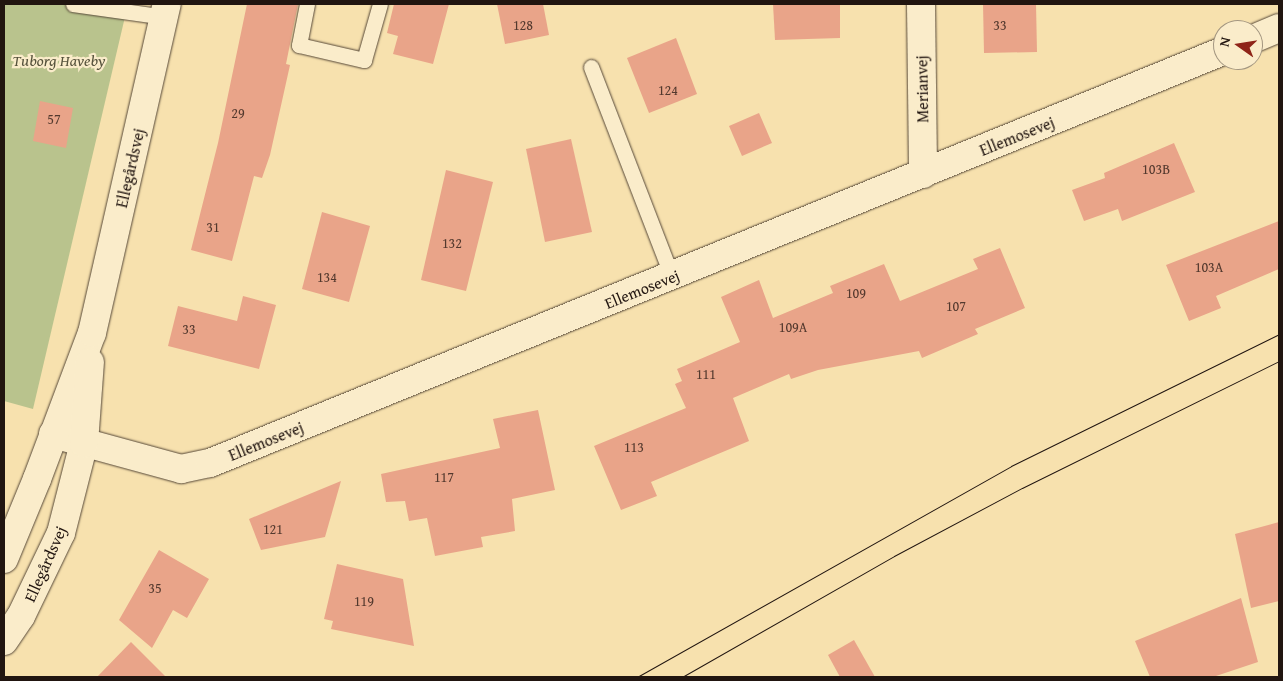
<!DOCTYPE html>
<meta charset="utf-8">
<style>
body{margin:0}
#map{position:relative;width:1283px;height:681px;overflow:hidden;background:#f7e1ae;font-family:"Gentium Book Plus",serif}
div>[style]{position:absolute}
.green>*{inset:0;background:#b9c38d}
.building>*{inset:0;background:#e9a489}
.roads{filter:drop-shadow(0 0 1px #564838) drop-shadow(0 0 1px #564838)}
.lane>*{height:15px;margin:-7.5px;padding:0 7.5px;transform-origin:7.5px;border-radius:7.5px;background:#faecca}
.street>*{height:28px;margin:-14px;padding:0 14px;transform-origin:14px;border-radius:14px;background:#faecca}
.secondary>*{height:28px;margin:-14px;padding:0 14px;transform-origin:14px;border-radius:14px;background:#faecca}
.tram>*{height:1px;margin:-0.5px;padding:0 0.5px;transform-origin:0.5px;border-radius:0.5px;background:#211510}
span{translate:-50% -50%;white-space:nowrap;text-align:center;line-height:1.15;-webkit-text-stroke:4.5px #faecca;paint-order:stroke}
.number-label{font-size:14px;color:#53392e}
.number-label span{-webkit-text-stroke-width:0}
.park-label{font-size:16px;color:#56523c;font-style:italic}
.street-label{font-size:16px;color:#211510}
.frame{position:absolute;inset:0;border:5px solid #211510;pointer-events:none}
.north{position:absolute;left:1213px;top:20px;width:50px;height:50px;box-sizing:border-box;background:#faecca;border:1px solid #a39680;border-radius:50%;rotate:283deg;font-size:14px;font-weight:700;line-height:20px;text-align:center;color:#211510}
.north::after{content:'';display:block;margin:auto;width:18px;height:22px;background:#8f2418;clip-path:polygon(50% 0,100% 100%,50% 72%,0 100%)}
</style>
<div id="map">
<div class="green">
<i style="clip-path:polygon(4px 4px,128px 4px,33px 409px,4px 401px)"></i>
</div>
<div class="building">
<i style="clip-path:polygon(247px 4px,298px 4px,286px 64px,290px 65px,270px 155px,262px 178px,254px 176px,232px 261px,191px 250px,218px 143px)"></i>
<i style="clip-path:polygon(394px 4px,449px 4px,433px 64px,393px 54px,398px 36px,387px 33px)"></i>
<i style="clip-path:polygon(497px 4px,543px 4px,549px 35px,505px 44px)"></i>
<i style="clip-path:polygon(773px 4px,840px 4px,840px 38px,775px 40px)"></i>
<i style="clip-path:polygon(983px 4px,1036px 4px,1037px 52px,984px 53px)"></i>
<i style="clip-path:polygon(676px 38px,697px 94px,649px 113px,627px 58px)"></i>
<i style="clip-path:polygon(40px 101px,73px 108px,66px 148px,33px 141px)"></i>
<i style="clip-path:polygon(759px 113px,772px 143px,742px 156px,729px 126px)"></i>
<i style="clip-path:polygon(571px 139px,592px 232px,545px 242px,526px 149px)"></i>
<i style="clip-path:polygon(1174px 143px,1195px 192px,1122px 221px,1118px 209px,1084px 221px,1072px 190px,1105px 178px,1104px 173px)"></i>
<i style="clip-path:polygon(446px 170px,493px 182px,466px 291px,421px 280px)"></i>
<i style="clip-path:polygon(322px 212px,370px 226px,349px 302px,302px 289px)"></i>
<i style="clip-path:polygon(1279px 221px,1279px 269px,1216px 296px,1221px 308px,1189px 321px,1166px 265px)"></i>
<i style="clip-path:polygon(1000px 248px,1025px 308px,975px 329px,978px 334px,922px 358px,919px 351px,818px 370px,791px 379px,789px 374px,733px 398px,749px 441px,651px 482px,657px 496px,621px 510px,594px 446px,686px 408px,675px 384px,682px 381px,677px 369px,740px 342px,721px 297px,759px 280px,773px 318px,833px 293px,830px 286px,884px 264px,900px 301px,978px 269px,973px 259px)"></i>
<i style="clip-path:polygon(243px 296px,276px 305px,259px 369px,168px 346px,178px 306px,237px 321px)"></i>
<i style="clip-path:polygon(538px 410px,555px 490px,512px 499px,515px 531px,481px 537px,483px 547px,435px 556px,427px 518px,409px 521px,405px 501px,386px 502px,381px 474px,500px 448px,493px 419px)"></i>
<i style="clip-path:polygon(341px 481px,325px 537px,261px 550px,249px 519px)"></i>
<i style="clip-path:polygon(1279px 522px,1279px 601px,1251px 608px,1235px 534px)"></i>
<i style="clip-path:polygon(159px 550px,209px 579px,187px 618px,173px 610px,152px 648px,119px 620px)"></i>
<i style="clip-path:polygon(337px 564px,403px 579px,414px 646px,331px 629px,333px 621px,324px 619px)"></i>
<i style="clip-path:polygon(1241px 598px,1258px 662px,1213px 677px,1150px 677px,1135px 641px)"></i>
<i style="clip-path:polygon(854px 640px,875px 677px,840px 677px,828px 655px)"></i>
<i style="clip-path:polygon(131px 642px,166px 677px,97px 677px)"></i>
</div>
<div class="roads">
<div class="lane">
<i style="left:73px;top:4px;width:93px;rotate:8deg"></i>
<i style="left:307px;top:4px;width:42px;rotate:101deg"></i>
<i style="left:299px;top:45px;width:67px;rotate:13deg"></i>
<i style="left:364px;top:60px;width:58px;rotate:-74.1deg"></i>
<i style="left:591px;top:67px;width:225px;rotate:68.9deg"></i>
</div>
<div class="street">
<i style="left:921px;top:4px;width:170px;rotate:89.3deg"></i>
<i style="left:1253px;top:39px;width:28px;rotate:-23deg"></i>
<i style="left:53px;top:434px;width:133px;rotate:15.3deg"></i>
<i style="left:181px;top:469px;width:30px;rotate:-12deg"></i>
<i style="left:210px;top:463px;width:1094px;rotate:-22.13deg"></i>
</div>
<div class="secondary">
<i style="left:4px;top:559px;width:87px;rotate:-67.6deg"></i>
<i style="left:37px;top:479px;width:156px;rotate:-69.4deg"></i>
<i style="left:92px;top:333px;width:337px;rotate:-77.2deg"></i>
<i style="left:4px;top:641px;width:30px;rotate:-56deg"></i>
<i style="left:21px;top:616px;width:92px;rotate:-64.3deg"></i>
<i style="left:61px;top:533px;width:93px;rotate:-75.7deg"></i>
<i style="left:84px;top:443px;width:81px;rotate:-85.8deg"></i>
</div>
</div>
<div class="tram">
<i style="left:637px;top:677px;width:429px;rotate:-29.4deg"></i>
<i style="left:1011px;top:466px;width:299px;rotate:-26.2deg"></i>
<i style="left:682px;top:677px;width:244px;rotate:-29.7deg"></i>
<i style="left:894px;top:556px;width:145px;rotate:-28deg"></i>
<i style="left:1022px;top:488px;width:287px;rotate:-26.3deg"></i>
</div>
<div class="number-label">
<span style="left:523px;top:25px">128</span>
<span style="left:1000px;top:25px">33</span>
<span style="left:668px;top:90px">124</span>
<span style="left:238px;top:113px">29</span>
<span style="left:54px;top:119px">57</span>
<span style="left:1156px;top:169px">103B</span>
<span style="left:213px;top:227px">31</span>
<span style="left:452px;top:243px">132</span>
<span style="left:1209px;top:267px">103A</span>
<span style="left:327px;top:277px">134</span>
<span style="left:856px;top:293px">109</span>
<span style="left:956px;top:306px">107</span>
<span style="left:793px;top:327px">109A</span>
<span style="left:189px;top:329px">33</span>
<span style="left:706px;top:374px">111</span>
<span style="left:634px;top:447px">113</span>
<span style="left:444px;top:477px">117</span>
<span style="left:273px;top:529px">121</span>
<span style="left:155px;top:588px">35</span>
<span style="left:364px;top:601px">119</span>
</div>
<div class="park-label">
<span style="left:59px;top:60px">Tuborg Haveby</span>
</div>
<div class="street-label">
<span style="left:922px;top:89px;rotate:-91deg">Merianvej</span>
<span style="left:1017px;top:136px;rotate:-22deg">Ellemosevej</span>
<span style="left:130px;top:168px;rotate:-77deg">Ellegårdsvej</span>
<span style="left:642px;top:289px;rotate:-22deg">Ellemosevej</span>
<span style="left:266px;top:441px;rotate:-22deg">Ellemosevej</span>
<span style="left:45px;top:564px;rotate:-66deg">Ellegårdsvej</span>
</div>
<div class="frame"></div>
<div class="north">N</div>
</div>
